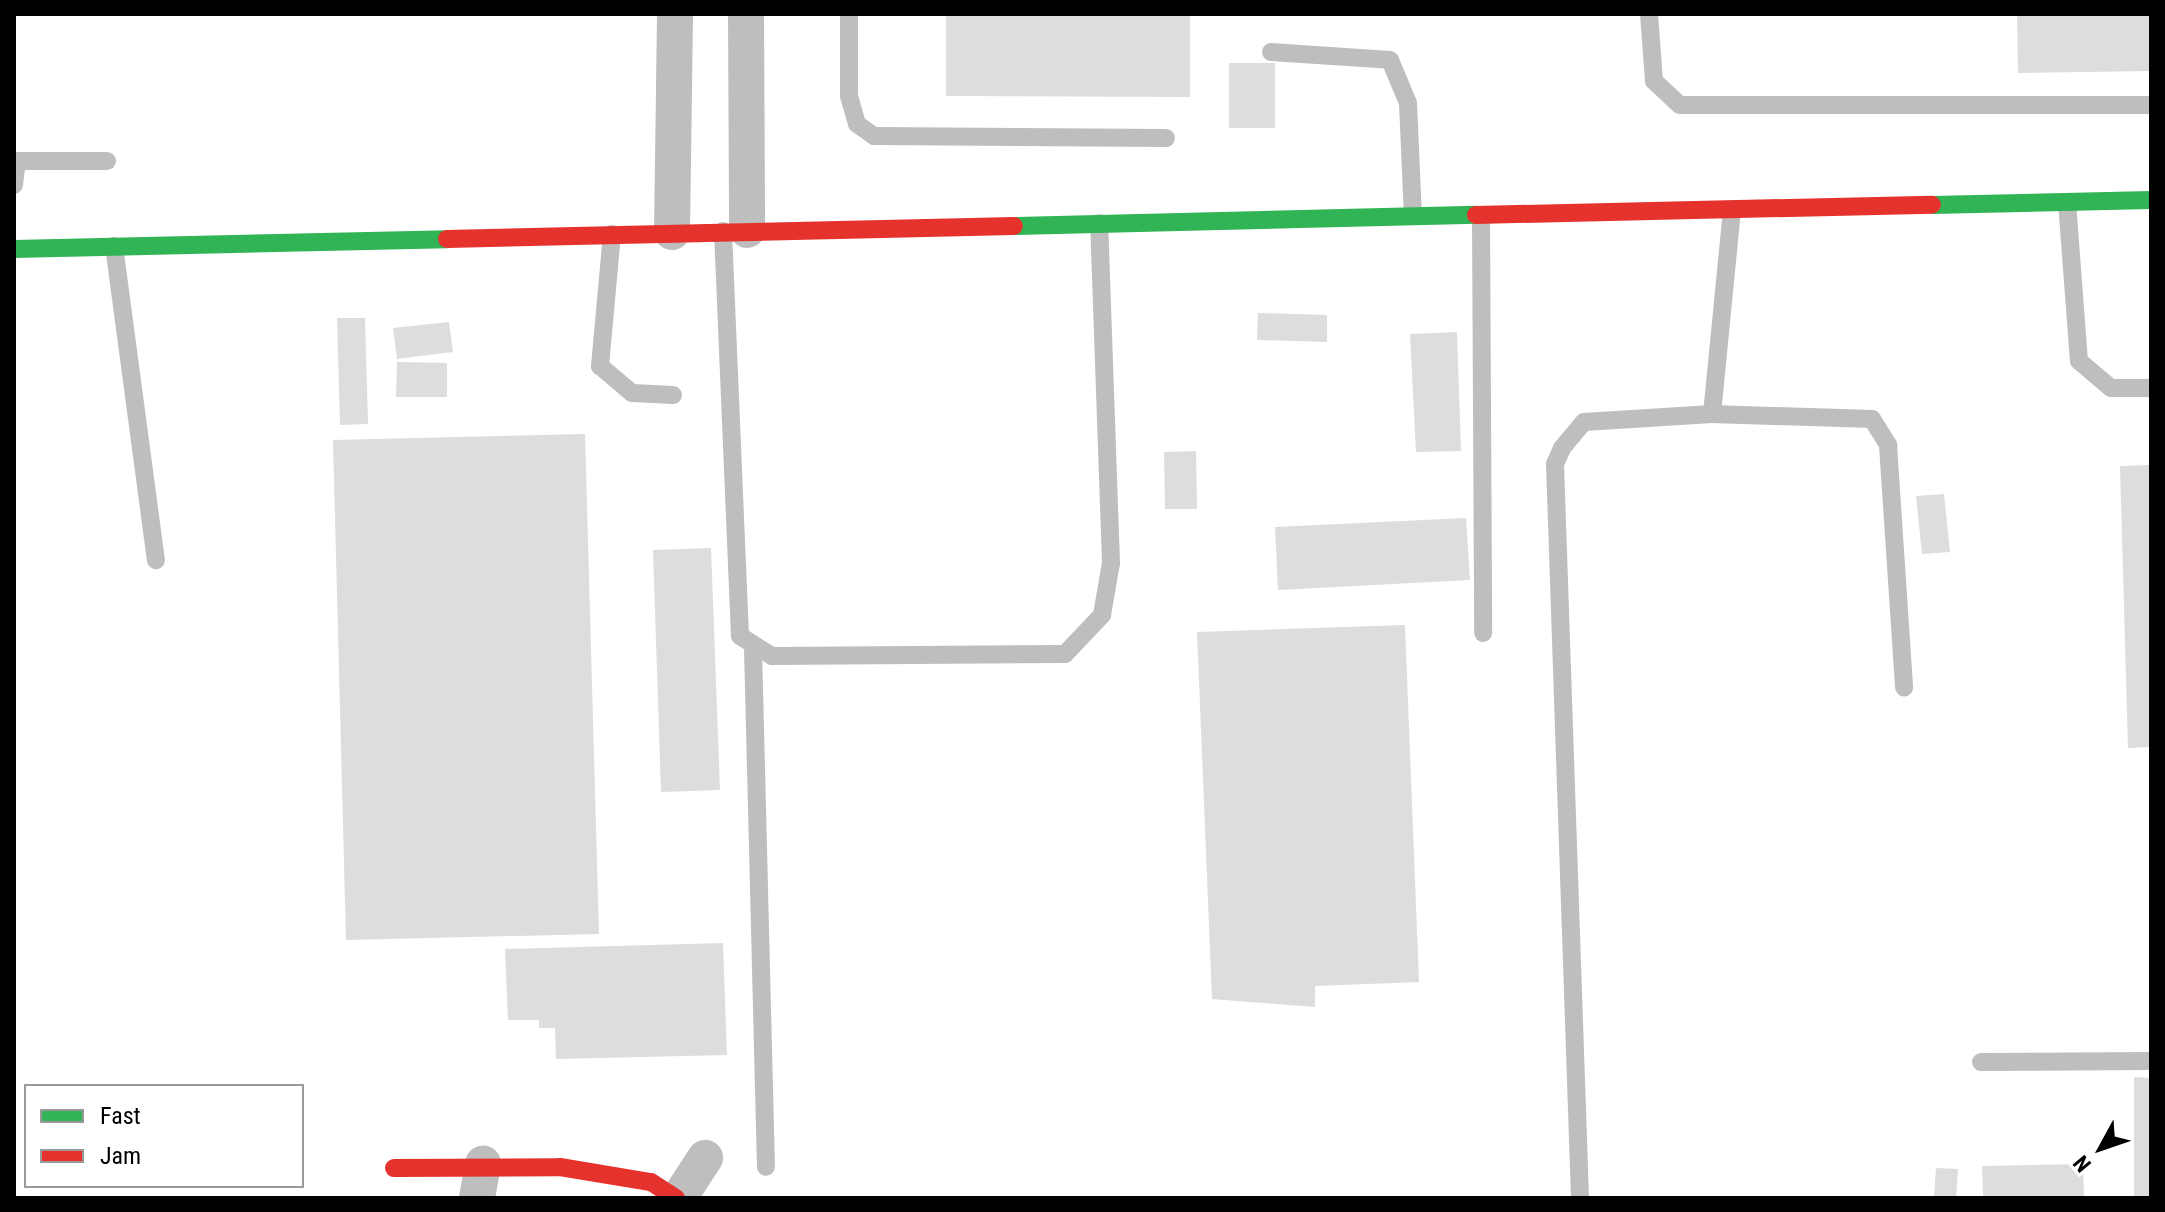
<!DOCTYPE html>
<style>
body{margin:0}
#map{position:relative;width:2165px;height:1212px;overflow:hidden;background:#fff;font-family:"Roboto Condensed",sans-serif}
div>[style]{position:absolute}
.building>*{inset:0;background:#ddd}
.lane>*{height:18px;margin:-9px;padding:0 9px;transform-origin:9px;border-radius:9px;background:#bebebe}
.street>*{height:36px;margin:-18px;padding:0 18px;transform-origin:18px;border-radius:18px;background:#bebebe}
.fast>*{height:18px;margin:-9px;padding:0 9px;transform-origin:9px;border-radius:9px;background:#30b455}
.jam>*{height:18px;margin:-9px;padding:0 9px;transform-origin:9px;border-radius:9px;background:#e5322d}
span{translate:-50% -50%;white-space:nowrap;text-align:center;line-height:1.15;-webkit-text-stroke:6px #fff;paint-order:stroke}
.frame{position:absolute;inset:0;border:16px solid #000;pointer-events:none}
.legend{position:absolute;left:24px;top:1084px;width:280px;height:104px;box-sizing:border-box;background:#fff;border:2px solid #999;margin:0;padding:10px 14px;list-style:none;font-size:24px;color:#000}
.legend li{display:flex;align-items:center;gap:16px;height:40px}
.legend b{width:40px;border:2px solid #999}
.north{position:absolute;left:2061px;top:1108px;width:80px;height:80px;-webkit-text-stroke:6px #fff;paint-order:stroke;rotate:230deg;font-size:22px;font-weight:700;line-height:32px;text-align:center;color:#000}
.north::after{content:'';display:block;margin:auto;width:28px;height:36px;background:#000;clip-path:polygon(50% 0,100% 100%,50% 72%,0 100%)}
</style>
<div id="map">
<div class="building">
<i style="clip-path:polygon(946px 14px,1190px 14px,1190px 97px,946px 96px)"></i>
<i style="clip-path:polygon(2017px 14px,2151px 14px,2151px 71px,2018px 73px)"></i>
<i style="clip-path:polygon(1229px 63px,1275px 63px,1275px 128px,1229px 128px)"></i>
<i style="clip-path:polygon(1258px 313px,1327px 315px,1327px 342px,1257px 340px)"></i>
<i style="clip-path:polygon(337px 318px,365px 318px,368px 424px,340px 425px)"></i>
<i style="clip-path:polygon(449px 322px,453px 352px,397px 359px,393px 328px)"></i>
<i style="clip-path:polygon(1457px 332px,1461px 451px,1416px 452px,1410px 334px)"></i>
<i style="clip-path:polygon(397px 362px,447px 363px,447px 397px,396px 397px)"></i>
<i style="clip-path:polygon(585px 434px,599px 934px,346px 940px,333px 440px)"></i>
<i style="clip-path:polygon(1196px 451px,1197px 509px,1165px 509px,1164px 452px)"></i>
<i style="clip-path:polygon(2151px 465px,2151px 747px,2128px 748px,2120px 466px)"></i>
<i style="clip-path:polygon(1944px 494px,1950px 552px,1922px 554px,1916px 496px)"></i>
<i style="clip-path:polygon(1466px 518px,1470px 580px,1278px 590px,1275px 527px)"></i>
<i style="clip-path:polygon(711px 548px,720px 790px,661px 792px,653px 550px)"></i>
<i style="clip-path:polygon(1405px 625px,1419px 982px,1315px 986px,1315px 1007px,1212px 999px,1197px 632px)"></i>
<i style="clip-path:polygon(723px 943px,727px 1055px,556px 1059px,555px 1028px,539px 1028px,539px 1020px,508px 1020px,505px 949px)"></i>
<i style="clip-path:polygon(2134px 1077px,2151px 1078px,2151px 1198px,2134px 1198px)"></i>
<i style="clip-path:polygon(2083px 1164px,2084px 1198px,1983px 1198px,1982px 1166px)"></i>
<i style="clip-path:polygon(1936px 1168px,1958px 1169px,1956px 1198px,1934px 1198px)"></i>
</div>
<div class="lane">
<i style="left:849px;top:14px;width:82px;rotate:90deg"></i>
<i style="left:849px;top:96px;width:29px;rotate:74deg"></i>
<i style="left:857px;top:124px;width:21px;rotate:35deg"></i>
<i style="left:874px;top:136px;width:292px;rotate:0.4deg"></i>
<i style="left:1649px;top:14px;width:67px;rotate:85.7deg"></i>
<i style="left:1654px;top:81px;width:35px;rotate:43deg"></i>
<i style="left:1680px;top:105px;width:471px"></i>
<i style="left:1271px;top:52px;width:119px;rotate:3.8deg"></i>
<i style="left:1390px;top:60px;width:47px;rotate:67.3deg"></i>
<i style="left:1408px;top:103px;width:113px;rotate:87.5deg"></i>
<i style="left:14px;top:161px;width:93px"></i>
<i style="left:14px;top:185px;width:24px;rotate:-83deg"></i>
<i style="left:2067px;top:202px;width:159px;rotate:85.7deg"></i>
<i style="left:2079px;top:361px;width:42px;rotate:40.2deg"></i>
<i style="left:2111px;top:388px;width:40px"></i>
<i style="left:1481px;top:215px;width:418px;rotate:89.7deg"></i>
<i style="left:723px;top:231px;width:405px;rotate:87.6deg"></i>
<i style="left:740px;top:636px;width:38px;rotate:32deg"></i>
<i style="left:772px;top:656px;width:293px;rotate:-0.4deg"></i>
<i style="left:1065px;top:654px;width:54px;rotate:-46.5deg"></i>
<i style="left:1102px;top:615px;width:53px;rotate:-80.2deg"></i>
<i style="left:1111px;top:563px;width:340px;rotate:-92deg"></i>
<i style="left:612px;top:234px;width:133px;rotate:95.2deg"></i>
<i style="left:600px;top:366px;width:42px;rotate:40.2deg"></i>
<i style="left:632px;top:393px;width:41px;rotate:2.8deg"></i>
<i style="left:114px;top:246px;width:317px;rotate:82.4deg"></i>
<i style="left:1712px;top:414px;width:206px;rotate:-84.4deg"></i>
<i style="left:753px;top:648px;width:519px;rotate:88.57deg"></i>
<i style="left:1981px;top:1062px;width:170px;rotate:-0.3deg"></i>
<i style="left:1580px;top:1198px;width:734px;rotate:-91.95deg"></i>
<i style="left:1555px;top:464px;width:17px;rotate:-66deg"></i>
<i style="left:1562px;top:448px;width:34px;rotate:-50deg"></i>
<i style="left:1584px;top:422px;width:128px;rotate:-3.6deg"></i>
<i style="left:1712px;top:414px;width:160px;rotate:1.8deg"></i>
<i style="left:1872px;top:419px;width:31px;rotate:58deg"></i>
<i style="left:1888px;top:445px;width:243px;rotate:86.2deg"></i>
</div>
<div class="street">
<i style="left:746px;top:14px;width:216px;rotate:89.7deg"></i>
<i style="left:672px;top:232px;width:218px;rotate:-89.2deg"></i>
<i style="left:477px;top:1198px;width:35px;rotate:-80deg"></i>
<i style="left:679px;top:1198px;width:48px;rotate:-57deg"></i>
</div>
<div class="fast">
<i style="left:1932px;top:205px;width:219px;rotate:-1.3deg"></i>
<i style="left:1014px;top:226px;width:462px;rotate:-1.4deg"></i>
<i style="left:14px;top:249px;width:433px;rotate:-1.3deg"></i>
</div>
<div class="jam">
<i style="left:1476px;top:215px;width:456px;rotate:-1.3deg"></i>
<i style="left:447px;top:239px;width:567px;rotate:-1.31deg"></i>
<i style="left:394px;top:1168px;width:166px;rotate:-0.3deg"></i>
<i style="left:560px;top:1167px;width:92px;rotate:9.4deg"></i>
<i style="left:651px;top:1182px;width:30px;rotate:33deg"></i>
</div>
<div class="frame"></div>
<ul class="legend">
<li><b style="height:10px;background:#30b455"></b>Fast</li>
<li><b style="height:10px;background:#e5322d"></b>Jam</li>
</ul>
<div class="north">N</div>
</div>
